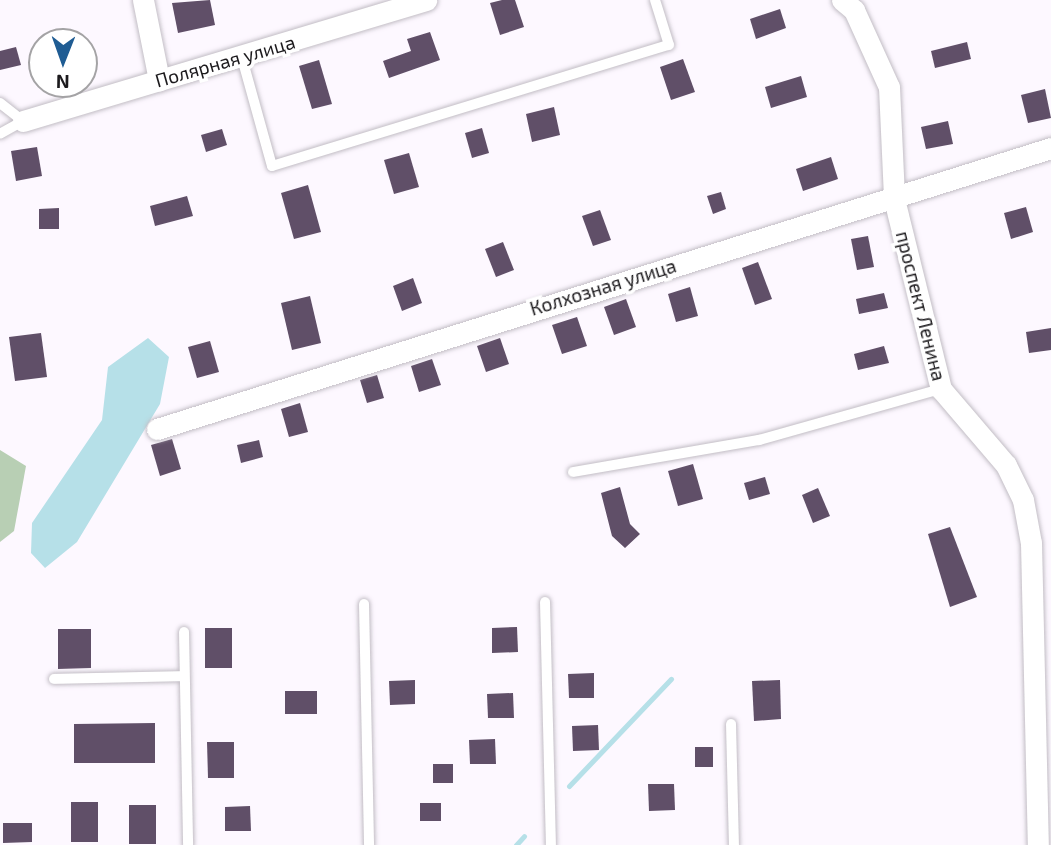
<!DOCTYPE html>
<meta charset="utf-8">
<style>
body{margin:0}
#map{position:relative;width:1051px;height:845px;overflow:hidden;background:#fdf8ff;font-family:"Exo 2",sans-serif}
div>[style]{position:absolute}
.forest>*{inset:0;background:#b8cfb4}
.water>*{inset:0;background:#b6e0e8}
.stream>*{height:5px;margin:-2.5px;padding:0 2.5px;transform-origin:2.5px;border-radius:2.5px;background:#b6e0e8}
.building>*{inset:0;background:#604f68}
.roads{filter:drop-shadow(0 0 2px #c2bdc5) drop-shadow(0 0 2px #c2bdc5)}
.lane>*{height:10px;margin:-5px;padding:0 5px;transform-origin:5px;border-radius:5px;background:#fff}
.street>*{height:21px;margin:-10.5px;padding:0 10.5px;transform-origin:10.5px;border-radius:10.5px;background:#fff}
span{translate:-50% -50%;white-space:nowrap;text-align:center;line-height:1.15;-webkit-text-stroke:7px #fff;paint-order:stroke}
.street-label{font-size:19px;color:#1c1a1d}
.north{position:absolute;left:28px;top:28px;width:70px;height:70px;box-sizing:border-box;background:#fff;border:2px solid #a4a3a5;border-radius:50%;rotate:181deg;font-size:19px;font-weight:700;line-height:28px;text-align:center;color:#1c1a1d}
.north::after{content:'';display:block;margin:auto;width:24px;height:32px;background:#1f5c93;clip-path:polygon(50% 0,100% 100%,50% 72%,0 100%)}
</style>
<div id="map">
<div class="forest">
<i style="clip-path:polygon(0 450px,26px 466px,14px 531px,0 542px)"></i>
</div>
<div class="water">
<i style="clip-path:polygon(148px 338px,169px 357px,160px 404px,77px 542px,45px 568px,31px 553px,32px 523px,102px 420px,108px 367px)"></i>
</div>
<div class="stream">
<i style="left:569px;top:786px;width:148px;rotate:-46.4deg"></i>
<i style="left:516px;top:845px;width:12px;rotate:-48deg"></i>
</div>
<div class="building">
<i style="clip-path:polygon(210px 0,215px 25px,178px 33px,172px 3px)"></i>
<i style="clip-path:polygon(502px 0,515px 0,524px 27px,500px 35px,490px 3px)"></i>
<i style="clip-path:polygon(780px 9px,786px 28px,756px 39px,750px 19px)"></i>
<i style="clip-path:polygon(430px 32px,440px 60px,389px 78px,383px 61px,411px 51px,407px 39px)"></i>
<i style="clip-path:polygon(967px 42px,971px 59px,935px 68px,931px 51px)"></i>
<i style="clip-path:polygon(16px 47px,21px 65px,0 70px,0 51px)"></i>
<i style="clip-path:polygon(683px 59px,695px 92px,671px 100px,660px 67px)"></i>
<i style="clip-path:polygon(319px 60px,332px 104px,312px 109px,299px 66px)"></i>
<i style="clip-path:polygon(801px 76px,807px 97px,771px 108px,765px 87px)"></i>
<i style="clip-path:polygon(1045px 89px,1051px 118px,1028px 123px,1021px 95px)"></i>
<i style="clip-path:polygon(554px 107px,560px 135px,532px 142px,526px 114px)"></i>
<i style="clip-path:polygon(948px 121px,953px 144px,926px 149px,921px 127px)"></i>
<i style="clip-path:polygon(482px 128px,489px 153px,472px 158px,465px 133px)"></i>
<i style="clip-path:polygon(222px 129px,227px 145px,206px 152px,201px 135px)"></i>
<i style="clip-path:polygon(37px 147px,42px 176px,16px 181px,11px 151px)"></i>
<i style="clip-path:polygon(409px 153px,419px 187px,394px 194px,384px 160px)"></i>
<i style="clip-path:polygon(831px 157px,838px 179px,803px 191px,796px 169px)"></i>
<i style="clip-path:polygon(308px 185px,321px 232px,294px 239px,281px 193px)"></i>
<i style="clip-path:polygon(721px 192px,726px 209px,713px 214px,707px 196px)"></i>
<i style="clip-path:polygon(187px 196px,193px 216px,155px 226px,150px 206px)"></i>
<i style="clip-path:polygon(1026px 207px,1033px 232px,1011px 239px,1004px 213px)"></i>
<i style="clip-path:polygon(59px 208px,59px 229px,39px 229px,39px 209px)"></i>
<i style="clip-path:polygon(600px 210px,611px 240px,593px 246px,582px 216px)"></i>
<i style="clip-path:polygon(868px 236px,874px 267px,857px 270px,851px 239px)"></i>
<i style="clip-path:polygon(503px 242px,514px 270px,496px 277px,485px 249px)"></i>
<i style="clip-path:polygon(758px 262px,772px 299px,755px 305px,742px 268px)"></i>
<i style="clip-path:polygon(413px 278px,422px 303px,402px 311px,393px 286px)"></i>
<i style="clip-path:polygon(690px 287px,698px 316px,676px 322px,668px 294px)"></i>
<i style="clip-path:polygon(884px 293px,888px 308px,859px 314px,856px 299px)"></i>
<i style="clip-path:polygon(310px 296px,321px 343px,292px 350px,281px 303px)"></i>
<i style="clip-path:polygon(626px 299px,636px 327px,614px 335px,604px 307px)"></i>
<i style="clip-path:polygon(577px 317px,587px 346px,562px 354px,552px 325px)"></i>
<i style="clip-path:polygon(1051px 328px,1051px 350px,1029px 353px,1026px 332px)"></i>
<i style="clip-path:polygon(41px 333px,47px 377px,15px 381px,9px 337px)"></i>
<i style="clip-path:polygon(500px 338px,509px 364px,486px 372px,477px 346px)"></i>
<i style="clip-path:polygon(210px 341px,219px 372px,197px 378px,188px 347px)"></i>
<i style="clip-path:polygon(884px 346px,889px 363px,858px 370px,854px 354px)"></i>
<i style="clip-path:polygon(432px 359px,441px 385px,419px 392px,411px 366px)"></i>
<i style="clip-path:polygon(377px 375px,384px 398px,367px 403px,360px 380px)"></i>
<i style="clip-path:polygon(300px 403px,308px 432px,289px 437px,281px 409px)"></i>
<i style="clip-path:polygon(172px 439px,181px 469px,160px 476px,151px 445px)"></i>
<i style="clip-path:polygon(259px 440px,263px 457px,241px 463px,237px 445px)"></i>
<i style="clip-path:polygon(693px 464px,703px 499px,678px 506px,668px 471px)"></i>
<i style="clip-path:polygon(765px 477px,770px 494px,749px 500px,744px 483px)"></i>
<i style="clip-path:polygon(620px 487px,630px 524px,640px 534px,625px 548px,612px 536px,601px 493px)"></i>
<i style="clip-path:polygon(818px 488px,830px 516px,813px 523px,802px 495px)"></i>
<i style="clip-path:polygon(950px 527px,977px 597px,950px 607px,928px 534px)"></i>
<i style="clip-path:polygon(517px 627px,518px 652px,492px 653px,492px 628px)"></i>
<i style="clip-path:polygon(205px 628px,232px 628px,232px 668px,205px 668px)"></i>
<i style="clip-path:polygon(58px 629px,91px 629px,91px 668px,58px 669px)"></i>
<i style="clip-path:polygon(594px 673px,594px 698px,569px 698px,568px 674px)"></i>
<i style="clip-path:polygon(415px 680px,415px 704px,390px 705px,389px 681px)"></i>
<i style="clip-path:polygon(780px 680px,781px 719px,754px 721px,752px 681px)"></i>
<i style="clip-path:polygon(285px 691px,317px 691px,317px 714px,285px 714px)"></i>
<i style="clip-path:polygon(513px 693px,514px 718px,488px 718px,487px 694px)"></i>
<i style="clip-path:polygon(155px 723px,155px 763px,74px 763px,74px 724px)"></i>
<i style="clip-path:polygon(598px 725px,599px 750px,573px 751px,572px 726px)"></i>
<i style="clip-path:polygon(495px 739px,496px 764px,470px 764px,469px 740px)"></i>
<i style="clip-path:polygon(207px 742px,234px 742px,234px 778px,208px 778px)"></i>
<i style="clip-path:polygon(695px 747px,713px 747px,713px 767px,695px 767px)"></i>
<i style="clip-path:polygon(433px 764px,453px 764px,453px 783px,433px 783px)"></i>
<i style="clip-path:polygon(648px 784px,674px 784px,675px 810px,649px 811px)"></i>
<i style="clip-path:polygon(71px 802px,98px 802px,98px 842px,71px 842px)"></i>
<i style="clip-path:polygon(420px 803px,441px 803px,441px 821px,420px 821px)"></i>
<i style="clip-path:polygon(129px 805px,156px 805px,156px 844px,129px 844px)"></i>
<i style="clip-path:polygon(250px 806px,251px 831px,225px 831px,225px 807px)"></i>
<i style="clip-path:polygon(3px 823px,32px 823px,32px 842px,3px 843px)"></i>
</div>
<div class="roads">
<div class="lane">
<i style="left:242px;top:58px;width:112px;rotate:74.5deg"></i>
<i style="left:272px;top:166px;width:415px;rotate:-17deg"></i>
<i style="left:669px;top:45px;width:47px;rotate:-107.3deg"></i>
<i style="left:0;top:103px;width:29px;rotate:38deg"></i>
<i style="left:23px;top:121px;width:26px;rotate:151deg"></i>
<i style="left:573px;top:472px;width:189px;rotate:-9.8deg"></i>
<i style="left:759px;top:440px;width:189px;rotate:-15.7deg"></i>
<i style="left:545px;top:602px;width:243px;rotate:88.6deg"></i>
<i style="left:364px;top:604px;width:241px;rotate:88.8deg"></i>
<i style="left:184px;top:632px;width:213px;rotate:88.9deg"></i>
<i style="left:54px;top:679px;width:130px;rotate:-1.3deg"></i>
<i style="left:731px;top:724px;width:121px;rotate:88.6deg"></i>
</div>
<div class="street">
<i style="left:143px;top:0;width:82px;rotate:78.7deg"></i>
<i style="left:842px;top:0;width:16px;rotate:40deg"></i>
<i style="left:854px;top:10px;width:85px;rotate:65.6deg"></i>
<i style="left:889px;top:87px;width:112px;rotate:87.4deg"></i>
<i style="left:894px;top:199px;width:196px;rotate:76.1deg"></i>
<i style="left:941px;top:389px;width:100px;rotate:49.5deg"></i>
<i style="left:1006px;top:465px;width:39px;rotate:64deg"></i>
<i style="left:1023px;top:500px;width:44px;rotate:79.5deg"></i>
<i style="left:1031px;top:543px;width:302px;rotate:88.7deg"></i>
<i style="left:23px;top:121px;width:421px;rotate:-16.7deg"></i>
<i style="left:157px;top:429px;width:937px;rotate:-17.45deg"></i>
</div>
</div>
<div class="street-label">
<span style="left:225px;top:61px;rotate:-16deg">Полярная улица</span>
<span style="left:603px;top:287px;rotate:-17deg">Колхозная улица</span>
<span style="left:921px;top:306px;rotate:76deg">проспект Ленина</span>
</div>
<div class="north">N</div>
</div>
